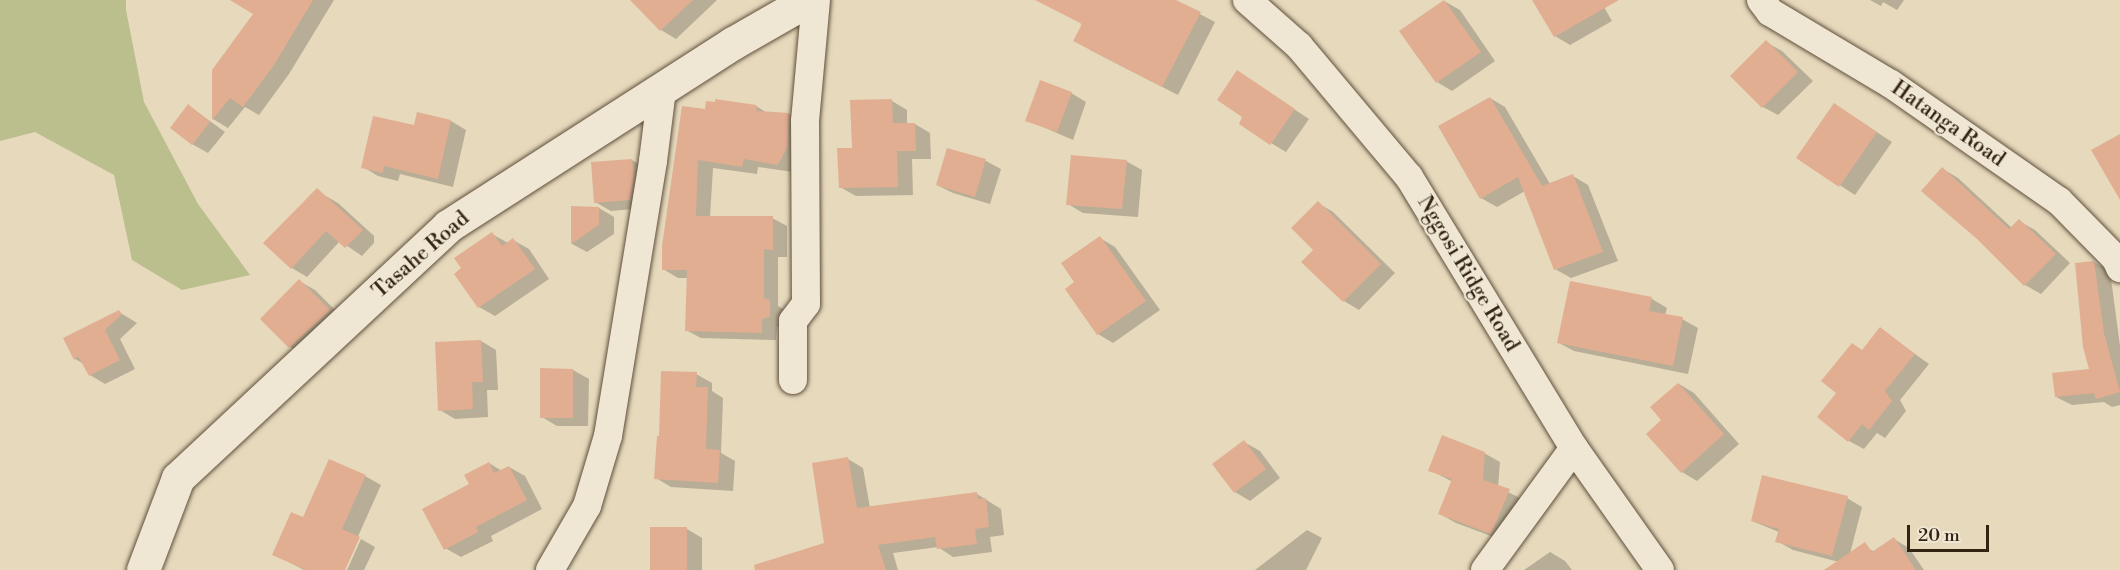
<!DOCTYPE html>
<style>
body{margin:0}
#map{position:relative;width:2120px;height:570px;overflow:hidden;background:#e6d9bc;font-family:"Libre Bodoni",serif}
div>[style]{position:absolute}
.green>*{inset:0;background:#bbbe8d}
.shadow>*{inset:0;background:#0003}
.building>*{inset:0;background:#e2ae92}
.roads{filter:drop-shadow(0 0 2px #60503d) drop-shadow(0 0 2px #60503d)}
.minor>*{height:28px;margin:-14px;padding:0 14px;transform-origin:14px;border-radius:14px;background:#efe6d3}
.tertiary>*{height:33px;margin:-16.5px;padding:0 16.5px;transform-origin:16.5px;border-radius:16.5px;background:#efe6d3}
span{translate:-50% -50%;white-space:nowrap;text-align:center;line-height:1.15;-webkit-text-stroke:4.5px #efe6d3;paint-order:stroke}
.street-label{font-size:21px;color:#332313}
.scale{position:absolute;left:1907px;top:525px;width:82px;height:27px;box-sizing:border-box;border:3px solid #332313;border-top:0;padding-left:8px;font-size:18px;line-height:21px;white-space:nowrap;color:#332313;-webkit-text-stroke:4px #efe6d3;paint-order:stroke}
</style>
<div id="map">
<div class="green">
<i style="clip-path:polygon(0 0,126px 0,126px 10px,144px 102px,198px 204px,250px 275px,182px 290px,132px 260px,114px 175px,35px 132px,0 141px)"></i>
</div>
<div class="shadow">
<i style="clip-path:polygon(257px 0,334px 0,289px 74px,259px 115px,245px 107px,228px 128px,213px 119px,213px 70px,255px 14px)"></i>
<i style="clip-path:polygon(634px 0,717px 0,676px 39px,661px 30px)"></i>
<i style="clip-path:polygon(1073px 0,1173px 0,1215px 22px,1178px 95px,1090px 50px)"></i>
<i style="clip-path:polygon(1534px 0,1600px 0,1612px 21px,1570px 45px,1555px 36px)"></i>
<i style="clip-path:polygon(1870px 0,1904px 0,1897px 10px,1883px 2px,1881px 6px)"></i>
<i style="clip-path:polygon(1444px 1px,1460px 10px,1495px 61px,1452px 91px,1437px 82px)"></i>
<i style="clip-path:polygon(1766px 42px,1782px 51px,1813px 81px,1778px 115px,1763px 107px)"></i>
<i style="clip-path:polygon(1238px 72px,1309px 119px,1286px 152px,1271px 143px,1244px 116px)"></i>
<i style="clip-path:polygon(1071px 93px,1086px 102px,1073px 140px,1027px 120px)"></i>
<i style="clip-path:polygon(1490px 98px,1505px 107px,1550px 184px,1573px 176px,1588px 185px,1618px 261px,1571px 278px,1555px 269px,1525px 191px,1497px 207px,1481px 198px)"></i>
<i style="clip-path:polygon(892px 101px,907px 110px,907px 124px,915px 124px,930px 133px,931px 159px,912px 159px,913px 195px,856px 196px,840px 187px,853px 149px)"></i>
<i style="clip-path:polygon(1835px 105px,1892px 142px,1855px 195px,1798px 158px)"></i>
<i style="clip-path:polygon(189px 106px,225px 132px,208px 153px,192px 144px)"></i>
<i style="clip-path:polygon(756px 106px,767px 113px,789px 114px,804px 123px,793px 172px,758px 167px,757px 174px,713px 168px,710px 217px,772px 218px,787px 226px,787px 257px,778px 257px,778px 306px,785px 310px,784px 325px,777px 327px,776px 340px,701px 338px,686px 330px,688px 278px,678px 278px,663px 269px,707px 111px)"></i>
<i style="clip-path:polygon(451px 121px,466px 130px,453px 187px,400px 174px,398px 181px,378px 176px,363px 167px,415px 127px)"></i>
<i style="clip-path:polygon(948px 150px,986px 161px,1001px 169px,990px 204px,953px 193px,937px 185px)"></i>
<i style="clip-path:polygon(632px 160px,648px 169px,645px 208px,611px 211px,595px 202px)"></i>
<i style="clip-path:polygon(1126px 161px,1142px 170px,1138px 217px,1083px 213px,1068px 204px)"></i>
<i style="clip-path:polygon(1943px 169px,1958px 178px,2012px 228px,2019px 221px,2035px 230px,2070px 263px,2041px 294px,2025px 285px,1978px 238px)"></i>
<i style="clip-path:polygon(322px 194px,338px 203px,374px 236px,374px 243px,362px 256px,340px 241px,307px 277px,292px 268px,265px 243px)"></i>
<i style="clip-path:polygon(1318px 203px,1333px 212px,1395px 273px,1359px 310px,1344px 301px,1315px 250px)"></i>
<i style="clip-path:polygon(572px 208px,599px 208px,614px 217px,614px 234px,587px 252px,572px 244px)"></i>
<i style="clip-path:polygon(492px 234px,508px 243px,513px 240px,529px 249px,549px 279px,495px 316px,479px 307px,456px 274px)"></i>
<i style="clip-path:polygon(1100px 238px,1115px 247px,1160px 310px,1113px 343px,1098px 334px,1076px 283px)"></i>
<i style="clip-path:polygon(2094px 262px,2110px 271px,2120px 346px,2120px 405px,2112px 407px,2104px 402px,2072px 405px,2056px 397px,2091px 370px,2077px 264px)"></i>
<i style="clip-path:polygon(299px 281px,315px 290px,345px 320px,306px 356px,290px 347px,262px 319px)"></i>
<i style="clip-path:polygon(1652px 299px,1667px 308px,1665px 315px,1682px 319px,1698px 328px,1688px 374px,1574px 351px,1559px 343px)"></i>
<i style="clip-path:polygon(119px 312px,137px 323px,120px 339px,135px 369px,105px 384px,90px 375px,84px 364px,75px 359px,65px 338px)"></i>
<i style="clip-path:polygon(1880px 329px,1929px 364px,1900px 400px,1906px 411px,1885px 438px,1877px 433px,1864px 449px,1849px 441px,1863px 351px)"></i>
<i style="clip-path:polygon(481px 341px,496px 350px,498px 390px,487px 390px,488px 417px,455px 419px,440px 410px)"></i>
<i style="clip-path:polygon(542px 369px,573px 370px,589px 379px,588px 426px,557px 426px,542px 417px)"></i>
<i style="clip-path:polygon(696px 374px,712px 383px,712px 391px,723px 398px,721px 453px,735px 461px,733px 491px,671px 487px,656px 478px)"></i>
<i style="clip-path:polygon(1679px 384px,1694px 393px,1739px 444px,1697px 481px,1682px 472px,1664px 420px)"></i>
<i style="clip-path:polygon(1244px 442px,1260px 451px,1280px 478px,1250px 501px,1235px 492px)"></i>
<i style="clip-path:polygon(1484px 453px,1500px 462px,1498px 487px,1524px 500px,1507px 542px,1456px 523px,1440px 514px,1453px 482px,1430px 470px)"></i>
<i style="clip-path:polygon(848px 459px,863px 468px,870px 508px,977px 494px,1001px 509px,1004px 535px,990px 537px,992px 552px,953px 557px,938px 547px,893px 553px,898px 570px,790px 570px,826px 544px)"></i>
<i style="clip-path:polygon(489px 463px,502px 471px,509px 467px,525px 476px,542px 509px,491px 536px,493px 541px,461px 557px,445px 548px,471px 485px)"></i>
<i style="clip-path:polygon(365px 476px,381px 485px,343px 570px,304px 570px,274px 554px,304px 519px)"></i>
<i style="clip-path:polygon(1847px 498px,1862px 507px,1850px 554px,1867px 548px,1875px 552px,1894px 539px,1909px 548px,1924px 570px,1827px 570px,1839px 562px,1793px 550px,1777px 541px,1779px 532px,1752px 521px)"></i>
<i style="clip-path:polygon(687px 529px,702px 538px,702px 570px,651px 570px)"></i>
<i style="clip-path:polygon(1307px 530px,1322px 538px,1306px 570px,1255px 570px)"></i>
<i style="clip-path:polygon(361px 539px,375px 547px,364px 570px,347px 570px)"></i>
<i style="clip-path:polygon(1550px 552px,1565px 561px,1572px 570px,1524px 570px)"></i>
</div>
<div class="building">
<i style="clip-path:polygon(230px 0,313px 0,274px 65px,243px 107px,230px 98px,212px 120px,212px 70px,253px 14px)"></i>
<i style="clip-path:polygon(630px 0,693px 0,660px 31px)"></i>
<i style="clip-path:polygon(1035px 0,1176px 0,1201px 12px,1162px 87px,1073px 41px,1082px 24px)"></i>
<i style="clip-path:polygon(1444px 0,1481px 52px,1436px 83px,1399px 31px)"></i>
<i style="clip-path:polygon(1532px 0,1619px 0,1554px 37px)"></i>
<i style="clip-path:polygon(1766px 40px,1798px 72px,1762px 108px,1730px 76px)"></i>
<i style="clip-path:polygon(1237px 70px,1295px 109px,1270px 145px,1239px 124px,1242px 117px,1217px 100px)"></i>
<i style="clip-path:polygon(1040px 80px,1072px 92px,1057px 132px,1025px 121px)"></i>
<i style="clip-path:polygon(1490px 97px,1542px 186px,1573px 174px,1603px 252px,1554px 270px,1518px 177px,1480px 199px,1438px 126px)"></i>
<i style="clip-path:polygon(715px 99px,756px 105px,757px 111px,789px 113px,787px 147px,778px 165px,744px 159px,742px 167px,698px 160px,696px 216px,773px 216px,773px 250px,764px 249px,764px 298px,770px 300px,770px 317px,762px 319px,762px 333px,685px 331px,687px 270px,662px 270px,662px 246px,682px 106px,705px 109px,706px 101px,715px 102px)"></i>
<i style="clip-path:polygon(892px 99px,893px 123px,915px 123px,916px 151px,897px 151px,898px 187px,839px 188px,837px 148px,852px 148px,850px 100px)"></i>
<i style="clip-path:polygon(1834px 103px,1877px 132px,1839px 187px,1796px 158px)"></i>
<i style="clip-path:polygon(188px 104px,210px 122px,192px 145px,170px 128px)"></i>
<i style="clip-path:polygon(417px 112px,451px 120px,438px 179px,384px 166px,383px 173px,361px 168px,373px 116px,414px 125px)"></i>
<i style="clip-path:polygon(2120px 134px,2120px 200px,2091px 150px)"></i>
<i style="clip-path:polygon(947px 148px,986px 159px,975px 197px,936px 185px)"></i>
<i style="clip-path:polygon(1071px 155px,1127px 160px,1122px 209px,1066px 205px)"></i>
<i style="clip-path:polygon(632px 159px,634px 176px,630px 200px,594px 203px,591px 162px)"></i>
<i style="clip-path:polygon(1942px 167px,2009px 229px,2019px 219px,2056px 254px,2024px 286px,1977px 239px,1921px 191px)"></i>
<i style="clip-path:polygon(317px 188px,363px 230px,345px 248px,326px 231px,291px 269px,263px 243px)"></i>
<i style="clip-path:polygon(1318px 201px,1381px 264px,1343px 302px,1301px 262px,1313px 250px,1291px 228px)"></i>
<i style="clip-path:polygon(571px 206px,599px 207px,599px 225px,571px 244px)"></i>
<i style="clip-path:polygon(492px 232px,502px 246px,513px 238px,535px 269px,478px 308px,454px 274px,461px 268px,454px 258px)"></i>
<i style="clip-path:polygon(1100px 236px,1146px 301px,1097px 335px,1065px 289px,1074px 282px,1061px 263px)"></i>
<i style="clip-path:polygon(2094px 261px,2104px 333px,2120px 392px,2096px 399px,2094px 393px,2055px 397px,2052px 373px,2089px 369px,2083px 347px,2075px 263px)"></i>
<i style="clip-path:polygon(299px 279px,330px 310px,289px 348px,260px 319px)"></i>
<i style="clip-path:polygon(1570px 281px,1652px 297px,1649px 311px,1683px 317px,1673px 366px,1557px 343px)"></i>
<i style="clip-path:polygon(119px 310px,122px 314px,105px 330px,120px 360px,89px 376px,78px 356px,74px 360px,63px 338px)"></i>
<i style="clip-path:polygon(1880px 327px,1915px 354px,1885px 391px,1892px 401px,1869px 430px,1862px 424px,1848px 442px,1817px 417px,1836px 393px,1821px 381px,1852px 343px,1862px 350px)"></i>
<i style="clip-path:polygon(481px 340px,483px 382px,472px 382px,473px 409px,438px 411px,435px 342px)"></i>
<i style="clip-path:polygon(540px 368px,573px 369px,573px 418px,540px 418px)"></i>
<i style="clip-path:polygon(661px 371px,697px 372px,696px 387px,708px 387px,706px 449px,720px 450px,718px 483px,654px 479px,657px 436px,659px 436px)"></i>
<i style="clip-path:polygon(1678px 383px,1724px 434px,1681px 473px,1646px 434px,1661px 420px,1650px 407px)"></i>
<i style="clip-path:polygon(1442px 435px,1485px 452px,1483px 480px,1510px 489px,1491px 534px,1438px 514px,1452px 479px,1428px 471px)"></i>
<i style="clip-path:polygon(1244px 440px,1266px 469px,1234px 493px,1212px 464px)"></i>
<i style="clip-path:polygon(848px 457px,857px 508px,977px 492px,978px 499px,986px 498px,989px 527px,975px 529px,977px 544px,937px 549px,935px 537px,878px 545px,886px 570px,755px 570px,754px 565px,824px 543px,812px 463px)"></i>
<i style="clip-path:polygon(329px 459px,366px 475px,342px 529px,360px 537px,345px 570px,306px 570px,272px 555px,291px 512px,303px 517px)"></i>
<i style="clip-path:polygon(489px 462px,494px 473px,509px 466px,527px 500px,476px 527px,478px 532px,444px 550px,422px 509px,469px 484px,464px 475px)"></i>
<i style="clip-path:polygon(1762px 475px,1848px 496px,1832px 556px,1775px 542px,1779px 529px,1751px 521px)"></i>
<i style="clip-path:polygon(650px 527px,687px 527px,687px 570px,650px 570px)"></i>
<i style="clip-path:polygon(1894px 537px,1916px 570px,1824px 570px,1865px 542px,1872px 552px)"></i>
</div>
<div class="roads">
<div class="minor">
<i style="left:1247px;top:0;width:69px;rotate:41.5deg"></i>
<i style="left:1299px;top:46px;width:171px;rotate:50deg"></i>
<i style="left:1409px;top:177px;width:317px;rotate:58.7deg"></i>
<i style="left:1574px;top:448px;width:149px;rotate:54.8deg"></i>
<i style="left:1761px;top:0;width:15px;rotate:53deg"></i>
<i style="left:1770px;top:12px;width:141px;rotate:30.8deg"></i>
<i style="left:1891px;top:84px;width:205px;rotate:34.9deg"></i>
<i style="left:2059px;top:201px;width:81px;rotate:45.5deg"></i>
<i style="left:2116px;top:259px;width:10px;rotate:66deg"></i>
<i style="left:793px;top:380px;width:59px;rotate:-90deg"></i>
<i style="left:793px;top:321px;width:21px;rotate:-53deg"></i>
<i style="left:806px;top:304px;width:183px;rotate:-90.3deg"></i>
<i style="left:805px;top:121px;width:121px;rotate:-84.8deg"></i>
<i style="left:550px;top:570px;width:74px;rotate:-60deg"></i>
<i style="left:587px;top:506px;width:73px;rotate:-73.3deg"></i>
<i style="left:608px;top:436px;width:279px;rotate:-80.7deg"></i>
<i style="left:653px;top:161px;width:72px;rotate:-82.8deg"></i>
<i style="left:1485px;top:570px;width:151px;rotate:-53.9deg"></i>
</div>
<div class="tertiary">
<i style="left:143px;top:570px;width:98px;rotate:-69.2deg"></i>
<i style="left:178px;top:478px;width:369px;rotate:-43deg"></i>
<i style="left:448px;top:226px;width:339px;rotate:-32.7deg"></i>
<i style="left:733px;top:43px;width:86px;rotate:-29.8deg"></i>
</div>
</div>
<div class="street-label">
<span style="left:1948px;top:124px;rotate:35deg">Hatanga Road</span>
<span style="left:421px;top:255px;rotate:-41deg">Tasahe Road</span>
<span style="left:1468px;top:274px;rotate:59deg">Nggosi Ridge Road</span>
</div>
<div class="scale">20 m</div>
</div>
